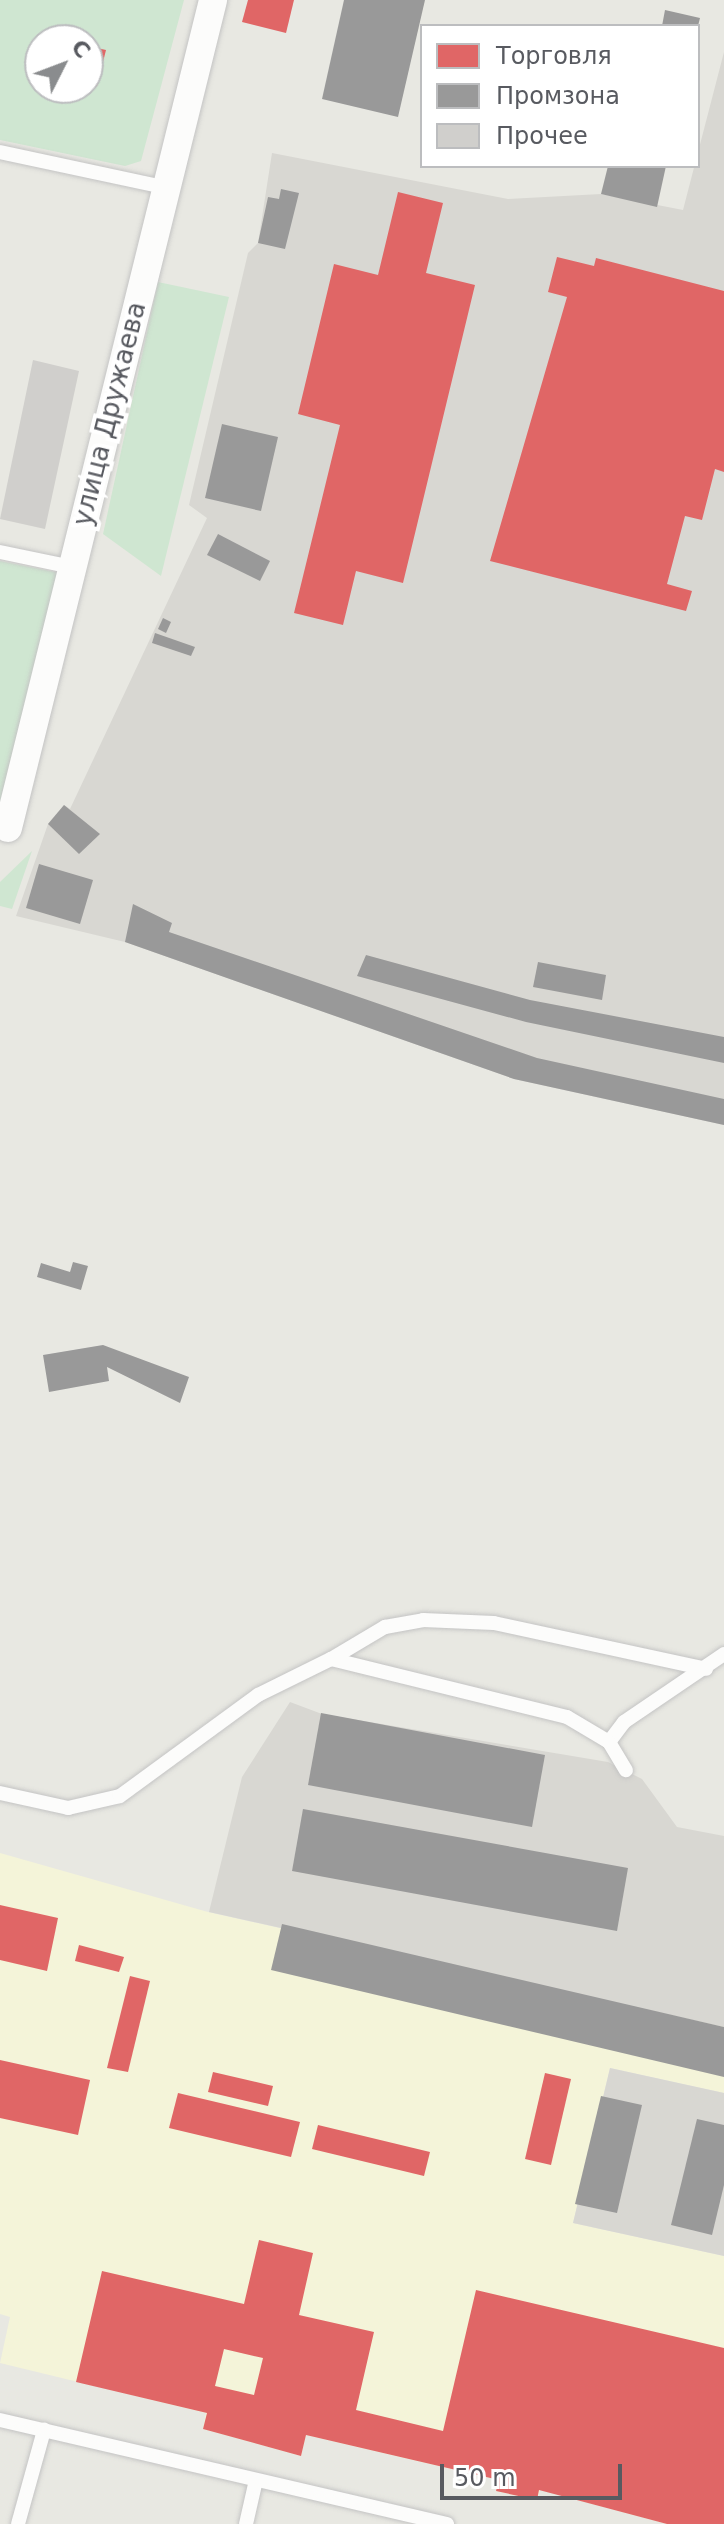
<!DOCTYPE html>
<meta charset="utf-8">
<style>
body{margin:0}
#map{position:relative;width:724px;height:2524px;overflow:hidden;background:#e8e8e2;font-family:"DejaVu Sans",sans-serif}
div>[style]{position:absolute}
.commercial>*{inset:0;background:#f4f4d9}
.industrial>*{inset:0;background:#d8d7d2}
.green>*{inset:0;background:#cfe6d1}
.shops>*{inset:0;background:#e06666}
.industry>*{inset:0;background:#999}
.building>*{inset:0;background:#d0cfcc}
.roads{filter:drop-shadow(0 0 2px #c4c4c4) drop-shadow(0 0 2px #c4c4c4)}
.lane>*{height:14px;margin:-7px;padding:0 7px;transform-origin:7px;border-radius:7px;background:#fcfcfb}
.street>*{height:28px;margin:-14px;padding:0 14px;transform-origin:14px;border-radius:14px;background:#fcfcfb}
span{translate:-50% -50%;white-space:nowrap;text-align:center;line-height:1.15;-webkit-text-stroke:8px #fff;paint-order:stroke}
.street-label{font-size:26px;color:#585a60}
.legend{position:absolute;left:420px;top:24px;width:280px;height:144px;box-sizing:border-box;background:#fff;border:2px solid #bcbdbf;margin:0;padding:10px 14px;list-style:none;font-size:24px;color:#585a60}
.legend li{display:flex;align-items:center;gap:16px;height:40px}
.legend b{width:40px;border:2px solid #bcbdbf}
.north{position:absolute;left:24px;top:24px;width:80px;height:80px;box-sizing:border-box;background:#fff;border:2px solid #bcbdbf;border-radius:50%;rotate:48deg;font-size:22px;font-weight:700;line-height:32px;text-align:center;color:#585a60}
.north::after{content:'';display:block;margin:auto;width:28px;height:36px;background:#8a8c8e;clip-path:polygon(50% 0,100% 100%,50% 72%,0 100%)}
.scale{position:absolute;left:440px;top:2464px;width:182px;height:36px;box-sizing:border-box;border:4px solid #585a60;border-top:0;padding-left:10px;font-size:24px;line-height:28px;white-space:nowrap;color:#585a60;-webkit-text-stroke:6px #fff;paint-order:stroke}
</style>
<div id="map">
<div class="commercial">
<i style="clip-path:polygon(0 1853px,208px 1912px,724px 2027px,724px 2093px,610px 2068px,573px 2223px,724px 2256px,724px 2524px,667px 2524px,540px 2490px,537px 2500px,496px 2491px,498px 2480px,306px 2435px,301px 2456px,203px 2429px,206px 2413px,0 2363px,10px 2317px,0 2314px)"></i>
</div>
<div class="industrial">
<i style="clip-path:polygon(724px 52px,724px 1125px,514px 1079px,125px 942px,16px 916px,48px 824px,64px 805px,70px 809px,207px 518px,189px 505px,248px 253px,258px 243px,272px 153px,508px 199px,601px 194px,683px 210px)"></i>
<i style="clip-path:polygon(290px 1702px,322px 1714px,608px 1762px,642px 1779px,677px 1827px,724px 1836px,724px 2027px,209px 1912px,242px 1777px)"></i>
<i style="clip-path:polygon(610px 2068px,724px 2093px,724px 2256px,573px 2223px)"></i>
</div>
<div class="green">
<i style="clip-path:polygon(evenodd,0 0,184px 0,141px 161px,125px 166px,0 140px,0 0,40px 40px,88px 40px,88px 88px,40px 88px,40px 40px)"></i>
<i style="clip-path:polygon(158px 282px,229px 297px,161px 576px,103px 534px)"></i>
<i style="clip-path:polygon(0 561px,60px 573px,0 814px)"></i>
<i style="clip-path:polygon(32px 851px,12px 909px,0 906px,0 882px)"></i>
</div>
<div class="shops">
<i style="clip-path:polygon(248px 0,294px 0,286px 33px,242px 22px)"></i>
<i style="clip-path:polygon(88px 46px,106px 50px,97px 86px,88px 84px)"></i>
<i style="clip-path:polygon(398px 192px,443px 203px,426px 273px,475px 285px,403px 583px,356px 571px,343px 625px,294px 613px,340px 425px,298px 414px,334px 264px,378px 275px)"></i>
<i style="clip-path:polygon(557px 257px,594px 266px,596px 258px,724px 291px,724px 472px,715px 469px,702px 520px,685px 516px,667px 584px,692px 591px,686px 611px,490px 561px,567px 297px,548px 292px)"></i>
<i style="clip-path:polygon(0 1905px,58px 1918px,47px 1971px,0 1960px)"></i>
<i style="clip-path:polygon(79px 1945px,124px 1957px,119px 1972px,75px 1961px)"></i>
<i style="clip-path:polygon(130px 1976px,150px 1981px,128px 2072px,107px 2068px)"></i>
<i style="clip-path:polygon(0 2060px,90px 2080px,78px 2135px,0 2118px)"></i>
<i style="clip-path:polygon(213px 2072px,273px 2086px,268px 2106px,208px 2092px)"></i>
<i style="clip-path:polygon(545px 2073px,571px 2079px,551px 2165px,525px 2159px)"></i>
<i style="clip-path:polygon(178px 2093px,300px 2122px,291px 2157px,169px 2128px)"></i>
<i style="clip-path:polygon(318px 2125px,430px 2152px,424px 2176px,312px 2149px)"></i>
<i style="clip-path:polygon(evenodd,259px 2240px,313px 2253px,299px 2315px,374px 2332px,356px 2410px,443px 2431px,476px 2290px,724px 2348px,724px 2524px,667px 2524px,539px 2490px,537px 2500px,496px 2491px,499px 2480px,306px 2435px,301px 2456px,203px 2429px,207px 2413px,76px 2382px,102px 2271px,244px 2304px,259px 2240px,224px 2349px,263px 2358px,254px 2395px,215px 2386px,224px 2349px)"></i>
</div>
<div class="industry">
<i style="clip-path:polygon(344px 0,425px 0,398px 117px,322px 99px)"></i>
<i style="clip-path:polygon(665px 10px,700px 18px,698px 26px,662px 26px)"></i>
<i style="clip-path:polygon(608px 166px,666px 166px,657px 207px,601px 194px)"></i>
<i style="clip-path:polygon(281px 189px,299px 193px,285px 249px,258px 243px,268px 197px,279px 199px)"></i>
<i style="clip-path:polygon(222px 424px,278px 437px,261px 511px,205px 498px)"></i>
<i style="clip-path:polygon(218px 534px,270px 561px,260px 581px,207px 555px)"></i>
<i style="clip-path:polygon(163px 618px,171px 622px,166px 633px,158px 629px)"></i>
<i style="clip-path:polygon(155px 633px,195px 647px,191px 656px,152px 643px)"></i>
<i style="clip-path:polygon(64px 805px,100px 834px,79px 854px,48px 824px)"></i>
<i style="clip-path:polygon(39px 864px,93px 880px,80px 924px,26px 908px)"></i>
<i style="clip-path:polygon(133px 904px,172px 923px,169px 932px,537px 1058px,724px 1099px,724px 1125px,514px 1079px,125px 942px)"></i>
<i style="clip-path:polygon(366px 955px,530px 1000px,724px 1037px,724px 1063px,526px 1022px,357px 976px)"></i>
<i style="clip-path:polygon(538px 962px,606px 975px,602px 1000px,533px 987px)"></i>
<i style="clip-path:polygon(73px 1262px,88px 1266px,81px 1290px,37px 1277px,41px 1263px,70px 1272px)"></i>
<i style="clip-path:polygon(103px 1345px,189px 1377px,180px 1403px,107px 1367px,109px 1381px,49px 1392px,43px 1355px)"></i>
<i style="clip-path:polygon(321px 1713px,545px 1755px,532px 1827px,308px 1785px)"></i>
<i style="clip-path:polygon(303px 1809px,628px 1868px,617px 1931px,292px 1871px)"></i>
<i style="clip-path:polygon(282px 1924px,724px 2027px,724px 2077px,271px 1970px)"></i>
<i style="clip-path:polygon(601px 2096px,642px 2105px,617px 2213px,575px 2204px)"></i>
<i style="clip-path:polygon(697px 2119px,724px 2125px,724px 2185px,712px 2235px,671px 2225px)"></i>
</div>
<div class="building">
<i style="clip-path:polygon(33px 360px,79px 371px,45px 529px,0 519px)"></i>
</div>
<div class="roads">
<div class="lane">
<i style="left:0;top:152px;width:172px;rotate:12.1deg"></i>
<i style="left:0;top:552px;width:74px;rotate:11.8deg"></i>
<i style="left:331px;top:1659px;width:63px;rotate:-30.7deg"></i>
<i style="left:385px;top:1627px;width:39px;rotate:-10deg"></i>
<i style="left:423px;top:1620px;width:71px;rotate:2.4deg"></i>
<i style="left:494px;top:1623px;width:217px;rotate:12.2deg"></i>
<i style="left:609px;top:1742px;width:25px;rotate:-53deg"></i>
<i style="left:624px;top:1722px;width:121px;rotate:-34.2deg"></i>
<i style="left:0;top:1793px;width:70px;rotate:12.4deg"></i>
<i style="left:68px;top:1808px;width:53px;rotate:-13deg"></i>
<i style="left:120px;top:1796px;width:171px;rotate:-36.2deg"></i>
<i style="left:258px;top:1695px;width:81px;rotate:-26.3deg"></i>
<i style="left:331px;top:1659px;width:243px;rotate:13.8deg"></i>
<i style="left:567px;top:1717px;width:49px;rotate:30.8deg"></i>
<i style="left:609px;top:1742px;width:33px;rotate:59deg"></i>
<i style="left:0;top:2420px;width:459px;rotate:13.1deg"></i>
<i style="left:18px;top:2524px;width:98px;rotate:-74.5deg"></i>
<i style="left:246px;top:2524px;width:45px;rotate:-77.2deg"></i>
</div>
<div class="street">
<i style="left:8px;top:828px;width:853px;rotate:-76.09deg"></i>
</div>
</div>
<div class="street-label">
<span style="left:110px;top:414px;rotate:-76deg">улица Дружаева</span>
</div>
<ul class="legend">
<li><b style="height:22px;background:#e06666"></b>Торговля</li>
<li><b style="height:22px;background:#999"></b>Промзона</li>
<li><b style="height:22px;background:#d0cfcc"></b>Прочее</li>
</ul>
<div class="north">С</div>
<div class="scale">50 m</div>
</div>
